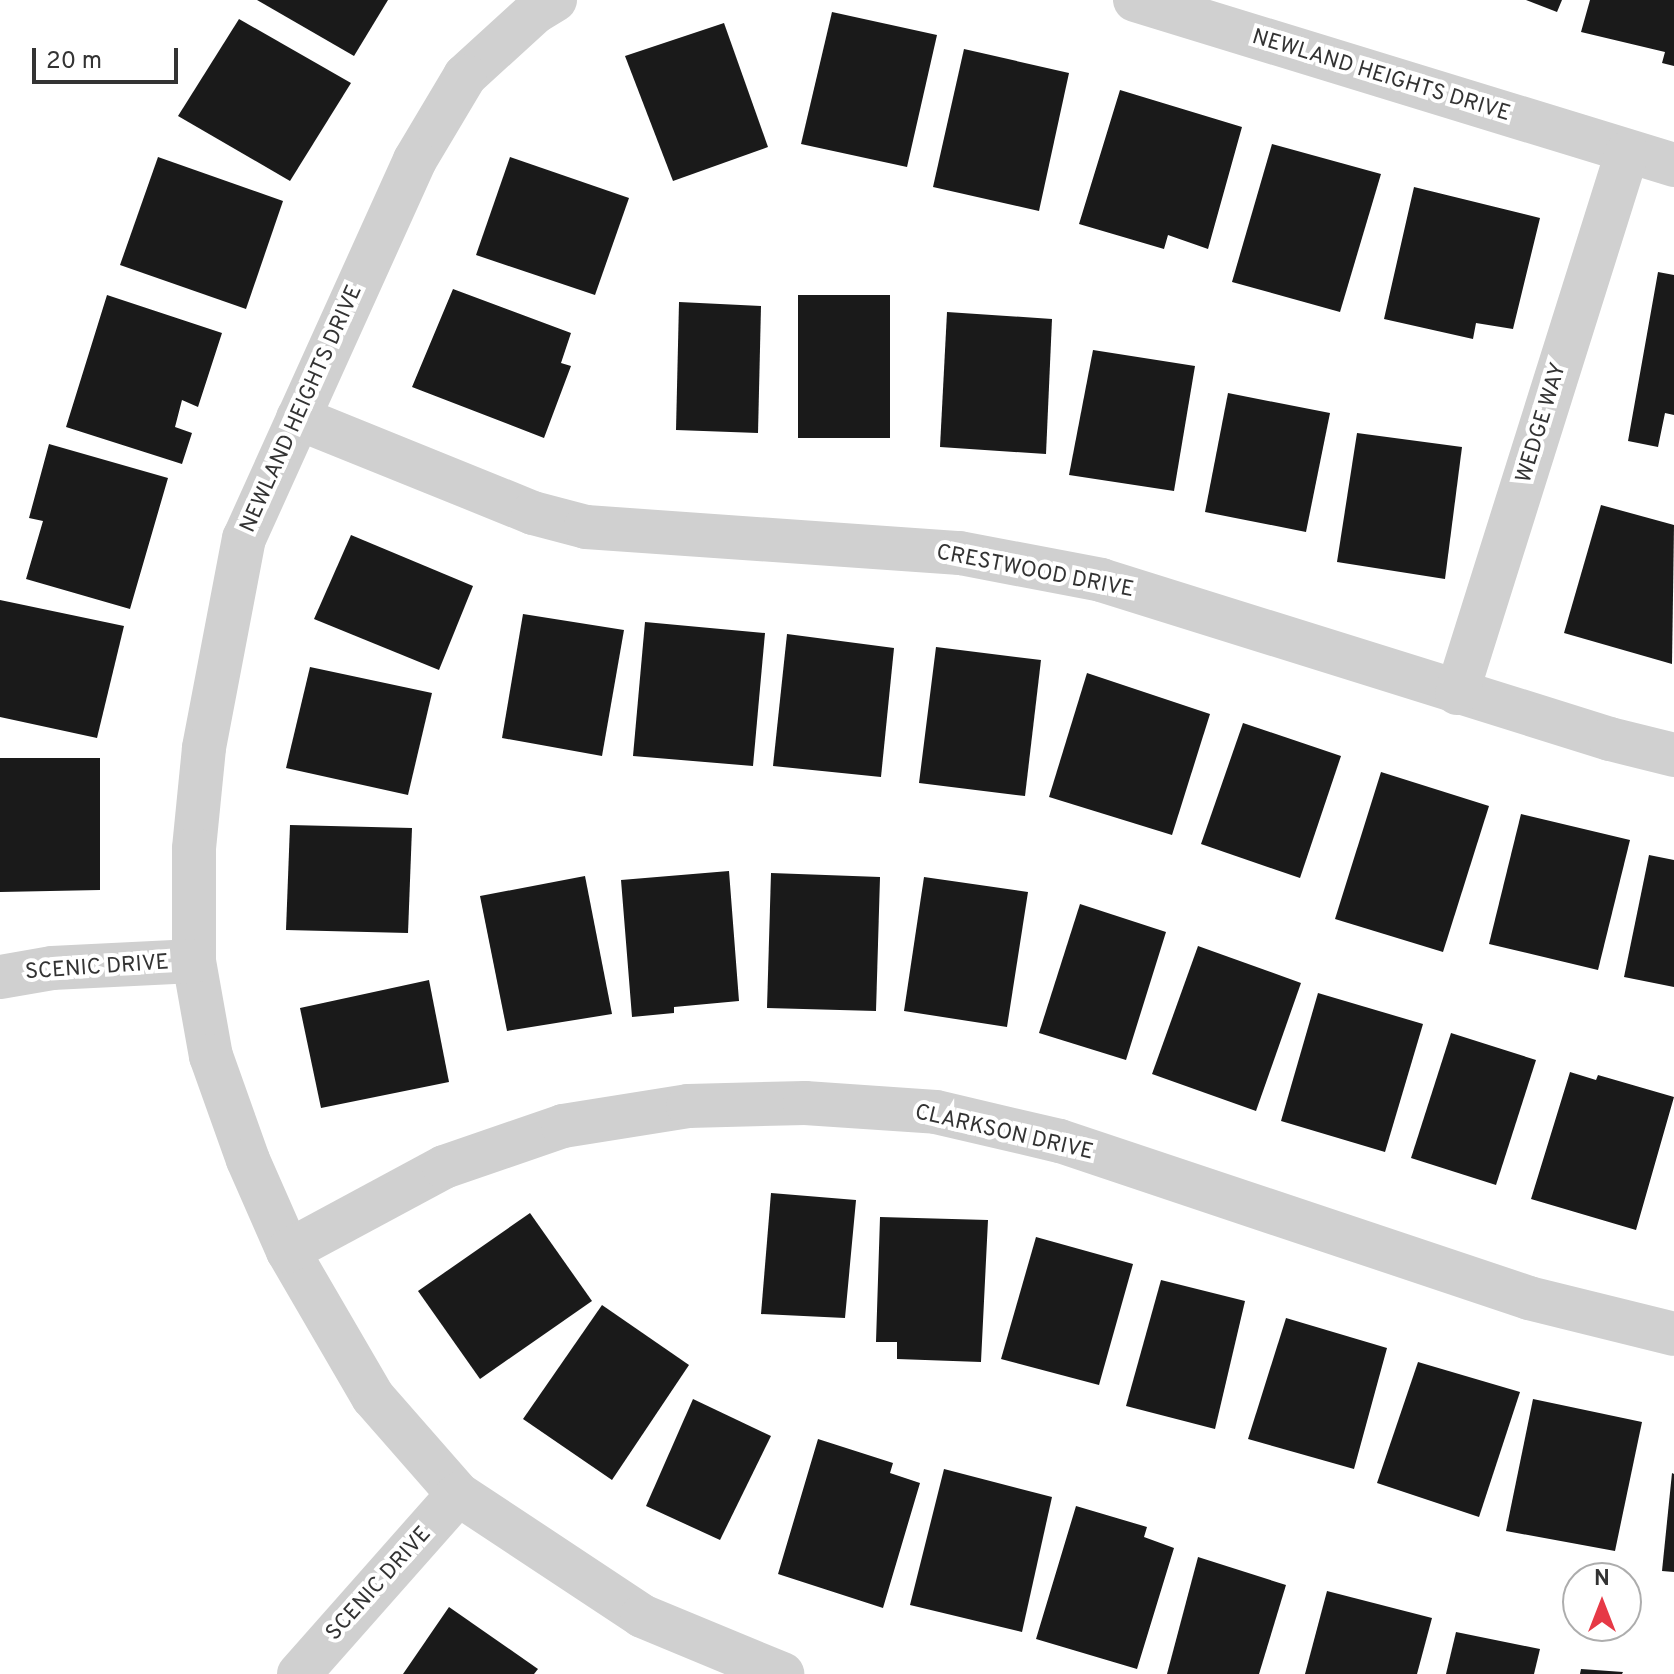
<!DOCTYPE html>
<style>
body{margin:0}
#map{position:relative;width:1674px;height:1674px;overflow:hidden;background:#fff;font-family:Overpass,sans-serif}
div>[style]{position:absolute}
.building>*{inset:0;background:#1a1a1a}
.minor>*{height:44px;margin:-22px;padding:0 22px;transform-origin:22px;border-radius:22px;background:#d0d0d0}
span{translate:-50% -50%;white-space:nowrap;text-align:center;line-height:1.15;-webkit-text-stroke:8px #fff;paint-order:stroke}
.street-label{font-size:22px;color:#333}
.north{position:absolute;left:1562px;top:1562px;width:80px;height:80px;box-sizing:border-box;background:#fff;border:2px solid #adadad;border-radius:50%;rotate:0deg;font-size:22px;font-weight:700;line-height:32px;text-align:center;color:#333}
.north::after{content:'';display:block;margin:auto;width:28px;height:36px;background:#e63946;clip-path:polygon(50% 0,100% 100%,50% 72%,0 100%)}
.scale{position:absolute;left:32px;top:48px;width:146px;height:36px;box-sizing:border-box;border:4px solid #333;border-top:0;padding-left:10px;font-size:24px;line-height:28px;white-space:nowrap;color:#333;-webkit-text-stroke:6px #fff;paint-order:stroke}
</style>
<div id="map">
<div class="building">
<i style="clip-path:polygon(257px 0,388px 0,354px 56px)"></i>
<i style="clip-path:polygon(1526px 0,1562px 0,1557px 12px)"></i>
<i style="clip-path:polygon(1590px 0,1674px 0,1674px 66px,1662px 63px,1665px 52px,1581px 32px)"></i>
<i style="clip-path:polygon(832px 12px,937px 35px,907px 167px,801px 144px)"></i>
<i style="clip-path:polygon(239px 19px,351px 83px,290px 181px,178px 116px)"></i>
<i style="clip-path:polygon(724px 23px,768px 147px,673px 181px,625px 56px)"></i>
<i style="clip-path:polygon(964px 49px,1069px 73px,1039px 211px,933px 187px)"></i>
<i style="clip-path:polygon(1120px 90px,1242px 127px,1208px 249px,1168px 235px,1164px 249px,1079px 224px)"></i>
<i style="clip-path:polygon(1272px 144px,1381px 174px,1340px 312px,1232px 282px)"></i>
<i style="clip-path:polygon(158px 157px,283px 201px,246px 309px,120px 265px)"></i>
<i style="clip-path:polygon(510px 157px,629px 198px,595px 295px,476px 255px)"></i>
<i style="clip-path:polygon(1414px 187px,1540px 218px,1513px 329px,1476px 323px,1473px 339px,1384px 319px)"></i>
<i style="clip-path:polygon(1658px 272px,1674px 275px,1674px 415px,1665px 413px,1658px 447px,1628px 441px)"></i>
<i style="clip-path:polygon(453px 289px,571px 333px,561px 363px,571px 366px,544px 438px,412px 387px)"></i>
<i style="clip-path:polygon(107px 295px,222px 333px,198px 407px,182px 400px,175px 427px,192px 433px,182px 464px,66px 427px)"></i>
<i style="clip-path:polygon(798px 295px,890px 295px,890px 438px,798px 438px)"></i>
<i style="clip-path:polygon(679px 302px,761px 306px,758px 433px,676px 430px)"></i>
<i style="clip-path:polygon(947px 312px,1052px 319px,1046px 454px,940px 447px)"></i>
<i style="clip-path:polygon(1093px 350px,1195px 366px,1174px 491px,1069px 475px)"></i>
<i style="clip-path:polygon(1228px 393px,1330px 413px,1306px 532px,1205px 512px)"></i>
<i style="clip-path:polygon(1357px 433px,1462px 447px,1445px 579px,1337px 562px)"></i>
<i style="clip-path:polygon(49px 444px,168px 478px,130px 609px,26px 579px,43px 521px,29px 518px)"></i>
<i style="clip-path:polygon(1601px 505px,1674px 525px,1672px 664px,1564px 633px)"></i>
<i style="clip-path:polygon(351px 535px,473px 586px,439px 670px,314px 619px)"></i>
<i style="clip-path:polygon(0 600px,124px 626px,97px 738px,0 717px)"></i>
<i style="clip-path:polygon(523px 614px,624px 630px,602px 756px,502px 738px)"></i>
<i style="clip-path:polygon(645px 622px,765px 633px,753px 766px,633px 756px)"></i>
<i style="clip-path:polygon(787px 634px,894px 648px,881px 777px,773px 766px)"></i>
<i style="clip-path:polygon(936px 647px,1041px 660px,1025px 796px,919px 783px)"></i>
<i style="clip-path:polygon(310px 667px,432px 693px,408px 795px,286px 768px)"></i>
<i style="clip-path:polygon(1087px 673px,1210px 714px,1172px 835px,1049px 797px)"></i>
<i style="clip-path:polygon(1243px 723px,1341px 756px,1300px 878px,1201px 844px)"></i>
<i style="clip-path:polygon(0 758px,100px 758px,100px 890px,0 892px)"></i>
<i style="clip-path:polygon(1381px 772px,1489px 806px,1443px 952px,1335px 919px)"></i>
<i style="clip-path:polygon(1521px 814px,1630px 840px,1598px 970px,1489px 944px)"></i>
<i style="clip-path:polygon(290px 825px,412px 828px,408px 933px,286px 930px)"></i>
<i style="clip-path:polygon(1649px 855px,1674px 860px,1674px 987px,1624px 977px)"></i>
<i style="clip-path:polygon(729px 871px,739px 1001px,674px 1007px,674px 1013px,632px 1017px,621px 880px)"></i>
<i style="clip-path:polygon(771px 873px,880px 877px,876px 1011px,767px 1008px)"></i>
<i style="clip-path:polygon(585px 876px,612px 1014px,507px 1031px,480px 896px)"></i>
<i style="clip-path:polygon(924px 877px,1028px 892px,1007px 1027px,904px 1011px)"></i>
<i style="clip-path:polygon(1080px 904px,1166px 932px,1126px 1060px,1039px 1033px)"></i>
<i style="clip-path:polygon(1198px 946px,1301px 983px,1256px 1111px,1152px 1074px)"></i>
<i style="clip-path:polygon(429px 980px,449px 1082px,321px 1108px,300px 1008px)"></i>
<i style="clip-path:polygon(1318px 993px,1423px 1024px,1385px 1152px,1281px 1121px)"></i>
<i style="clip-path:polygon(1451px 1033px,1536px 1060px,1496px 1185px,1411px 1158px)"></i>
<i style="clip-path:polygon(1570px 1072px,1596px 1080px,1598px 1075px,1674px 1097px,1636px 1230px,1531px 1199px)"></i>
<i style="clip-path:polygon(771px 1193px,856px 1200px,845px 1318px,761px 1314px)"></i>
<i style="clip-path:polygon(530px 1213px,592px 1301px,480px 1379px,418px 1291px)"></i>
<i style="clip-path:polygon(880px 1217px,988px 1220px,981px 1362px,897px 1359px,897px 1342px,876px 1342px)"></i>
<i style="clip-path:polygon(1036px 1237px,1133px 1264px,1099px 1385px,1001px 1359px)"></i>
<i style="clip-path:polygon(1161px 1280px,1245px 1301px,1215px 1429px,1126px 1406px)"></i>
<i style="clip-path:polygon(602px 1305px,689px 1365px,612px 1480px,523px 1419px)"></i>
<i style="clip-path:polygon(1286px 1318px,1387px 1348px,1354px 1469px,1248px 1439px)"></i>
<i style="clip-path:polygon(1418px 1362px,1520px 1392px,1479px 1517px,1377px 1483px)"></i>
<i style="clip-path:polygon(693px 1399px,771px 1436px,720px 1540px,646px 1506px)"></i>
<i style="clip-path:polygon(1533px 1399px,1642px 1422px,1615px 1551px,1506px 1531px)"></i>
<i style="clip-path:polygon(818px 1439px,893px 1463px,890px 1473px,920px 1483px,883px 1608px,778px 1574px)"></i>
<i style="clip-path:polygon(944px 1469px,1052px 1497px,1022px 1632px,910px 1605px)"></i>
<i style="clip-path:polygon(1672px 1473px,1674px 1474px,1674px 1572px,1662px 1571px)"></i>
<i style="clip-path:polygon(1076px 1506px,1147px 1527px,1144px 1537px,1174px 1548px,1137px 1669px,1036px 1639px)"></i>
<i style="clip-path:polygon(1198px 1557px,1286px 1585px,1259px 1674px,1167px 1674px)"></i>
<i style="clip-path:polygon(1327px 1591px,1432px 1618px,1417px 1674px,1305px 1674px)"></i>
<i style="clip-path:polygon(449px 1607px,538px 1669px,534px 1674px,403px 1674px)"></i>
<i style="clip-path:polygon(1456px 1632px,1540px 1649px,1534px 1674px,1446px 1674px)"></i>
<i style="clip-path:polygon(1581px 1669px,1623px 1672px,1622px 1674px,1580px 1674px)"></i>
</div>
<div class="minor">
<i style="left:555px;top:0;width:23px;rotate:149deg"></i>
<i style="left:535px;top:12px;width:95px;rotate:137.6deg"></i>
<i style="left:465px;top:76px;width:98px;rotate:120.8deg"></i>
<i style="left:415px;top:160px;width:415px;rotate:114.3deg"></i>
<i style="left:244px;top:538px;width:214px;rotate:100.8deg"></i>
<i style="left:204px;top:748px;width:101px;rotate:95.7deg"></i>
<i style="left:194px;top:849px;width:112px;rotate:90deg"></i>
<i style="left:194px;top:961px;width:97px;rotate:79.9deg"></i>
<i style="left:211px;top:1056px;width:110px;rotate:70.4deg"></i>
<i style="left:248px;top:1160px;width:99px;rotate:66.3deg"></i>
<i style="left:288px;top:1251px;width:169px;rotate:59.8deg"></i>
<i style="left:373px;top:1397px;width:129px;rotate:48.8deg"></i>
<i style="left:458px;top:1494px;width:221px;rotate:33.5deg"></i>
<i style="left:642px;top:1616px;width:152px;rotate:22.5deg"></i>
<i style="left:1135px;top:0;width:564px;rotate:17.02deg"></i>
<i style="left:298px;top:418px;width:253px;rotate:22deg"></i>
<i style="left:533px;top:513px;width:55px;rotate:14.8deg"></i>
<i style="left:586px;top:527px;width:375px;rotate:4deg"></i>
<i style="left:960px;top:553px;width:144px;rotate:10.8deg"></i>
<i style="left:1101px;top:580px;width:533px;rotate:17.35deg"></i>
<i style="left:1610px;top:739px;width:66px;rotate:14deg"></i>
<i style="left:1457px;top:693px;width:566px;rotate:-72.53deg"></i>
<i style="left:0;top:977px;width:53px;rotate:-9.8deg"></i>
<i style="left:52px;top:968px;width:142px;rotate:-2.8deg"></i>
<i style="left:288px;top:1251px;width:177px;rotate:-28.3deg"></i>
<i style="left:444px;top:1167px;width:126px;rotate:-19deg"></i>
<i style="left:563px;top:1126px;width:127px;rotate:-9.1deg"></i>
<i style="left:688px;top:1106px;width:117px;rotate:-1.5deg"></i>
<i style="left:805px;top:1103px;width:131px;rotate:3.9deg"></i>
<i style="left:936px;top:1112px;width:127px;rotate:13.2deg"></i>
<i style="left:1060px;top:1141px;width:495px;rotate:18.5deg"></i>
<i style="left:1529px;top:1298px;width:149px;rotate:13.9deg"></i>
<i style="left:299px;top:1674px;width:240px;rotate:-48.5deg"></i>
</div>
<div class="street-label">
<span style="left:1381px;top:76px;rotate:17deg">NEWLAND HEIGHTS DRIVE</span>
<span style="left:302px;top:409px;rotate:-66deg">NEWLAND HEIGHTS DRIVE</span>
<span style="left:1542px;top:423px;rotate:-73deg">WEDGE WAY</span>
<span style="left:1035px;top:572px;rotate:11deg">CRESTWOOD DRIVE</span>
<span style="left:97px;top:968px;rotate:-4deg">SCENIC DRIVE</span>
<span style="left:1004px;top:1133px;rotate:13deg">CLARKSON DRIVE</span>
<span style="left:379px;top:1584px;rotate:-48deg">SCENIC DRIVE</span>
</div>
<div class="north">N</div>
<div class="scale">20 m</div>
</div>
